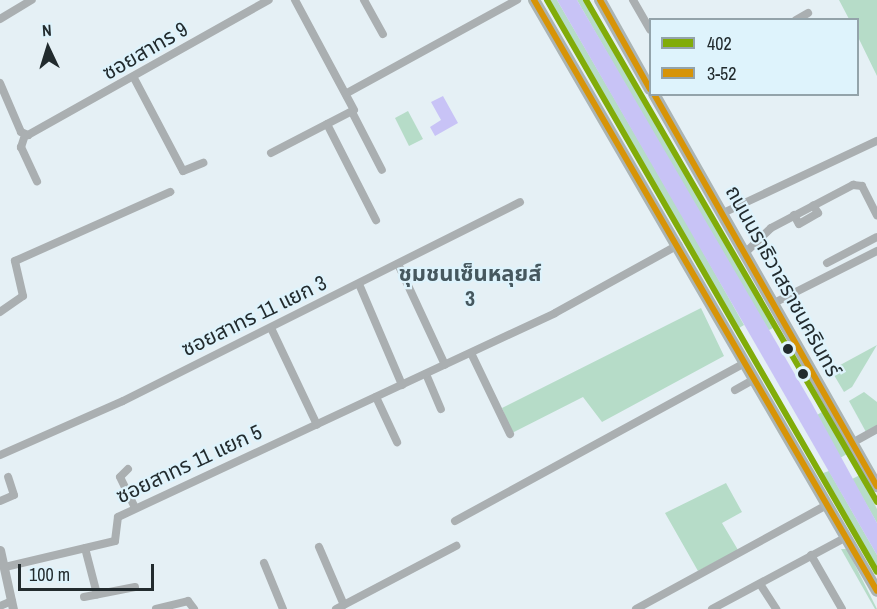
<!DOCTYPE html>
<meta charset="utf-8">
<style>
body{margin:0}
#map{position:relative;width:877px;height:609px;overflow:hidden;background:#e5f0f5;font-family:"Archivo Narrow","Noto Sans Thai",sans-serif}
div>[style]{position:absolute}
.green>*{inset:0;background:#b6dcc8}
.water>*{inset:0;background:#c8c3f6}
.minor>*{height:8px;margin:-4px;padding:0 4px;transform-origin:4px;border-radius:4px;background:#aaafb1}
.tertiary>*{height:9px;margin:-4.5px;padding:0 4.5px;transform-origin:4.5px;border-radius:4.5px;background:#aaafb1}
.primary>*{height:12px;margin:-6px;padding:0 6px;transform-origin:6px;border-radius:6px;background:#abb4b4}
.bus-1>*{height:6px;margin:-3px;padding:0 3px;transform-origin:3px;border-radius:3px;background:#81ac09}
.bus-2>*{height:6px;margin:-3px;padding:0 3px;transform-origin:3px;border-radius:3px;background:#d79407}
.dots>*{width:16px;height:16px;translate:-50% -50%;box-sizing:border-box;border:3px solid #def3fc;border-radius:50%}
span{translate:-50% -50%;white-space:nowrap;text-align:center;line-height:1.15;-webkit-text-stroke:4.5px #def3fc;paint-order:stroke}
.street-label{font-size:21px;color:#222b2e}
.neighbourhood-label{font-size:22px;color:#46585f;font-weight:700}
.legend{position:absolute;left:649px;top:18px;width:210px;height:78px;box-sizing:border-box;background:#def3fc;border:2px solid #93a3aa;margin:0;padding:8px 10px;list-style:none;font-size:18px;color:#222b2e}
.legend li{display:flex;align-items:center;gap:12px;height:30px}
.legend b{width:30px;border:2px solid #93a3aa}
.north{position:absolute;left:18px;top:18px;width:60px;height:60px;-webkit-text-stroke:4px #def3fc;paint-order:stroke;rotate:356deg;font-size:16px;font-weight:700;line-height:24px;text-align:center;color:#222b2e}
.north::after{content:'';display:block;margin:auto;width:21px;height:27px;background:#222b2e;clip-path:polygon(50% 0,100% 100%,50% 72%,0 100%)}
.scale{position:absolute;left:18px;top:564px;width:136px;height:27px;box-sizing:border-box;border:3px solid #222b2e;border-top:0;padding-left:8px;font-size:18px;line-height:21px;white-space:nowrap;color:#222b2e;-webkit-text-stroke:4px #def3fc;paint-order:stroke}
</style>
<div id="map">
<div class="green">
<i style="clip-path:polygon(550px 0,557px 0,693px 234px,744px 325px,739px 328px)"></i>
<i style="clip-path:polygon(577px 0,583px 0,773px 328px,767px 331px,751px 305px)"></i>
<i style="clip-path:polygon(839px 0,877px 0,877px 76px,858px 37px,858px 20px,849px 19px)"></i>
<i style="clip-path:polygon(408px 111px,423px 139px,409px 146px,395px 118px)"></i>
<i style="clip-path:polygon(701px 308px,724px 356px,602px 422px,583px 397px,512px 433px,502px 408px)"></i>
<i style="clip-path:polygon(877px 345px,852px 387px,844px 392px,831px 370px)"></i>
<i style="clip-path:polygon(864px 392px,877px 402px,877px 426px,866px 432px,849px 401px)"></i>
<i style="clip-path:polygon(822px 412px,847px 454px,840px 458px,817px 415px)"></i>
<i style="clip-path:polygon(829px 471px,877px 555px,877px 567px,823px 473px)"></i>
<i style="clip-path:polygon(860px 475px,877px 509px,877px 523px,852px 479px)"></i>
<i style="clip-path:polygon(726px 483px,742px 512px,722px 523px,738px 550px,698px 571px,665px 513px)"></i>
<i style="clip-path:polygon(841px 549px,847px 549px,877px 609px,875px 609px)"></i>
</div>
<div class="water">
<i style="clip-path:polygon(557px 0,577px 0,811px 402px,877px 523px,877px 555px)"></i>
<i style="clip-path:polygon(443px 96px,458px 123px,435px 136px,430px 127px,441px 120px,431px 102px)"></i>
</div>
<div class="minor">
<i style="left:364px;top:0;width:39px;rotate:61deg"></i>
<i style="left:633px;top:0;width:34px;rotate:60deg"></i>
<i style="left:0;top:19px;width:37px;rotate:-31deg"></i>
<i style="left:796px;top:20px;width:14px;rotate:-30deg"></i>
<i style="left:134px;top:78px;width:105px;rotate:62.2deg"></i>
<i style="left:183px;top:171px;width:22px;rotate:-22deg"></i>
<i style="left:0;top:83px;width:53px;rotate:66.8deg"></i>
<i style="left:21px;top:132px;width:8px;rotate:23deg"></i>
<i style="left:28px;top:135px;width:276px;rotate:-29.3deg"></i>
<i style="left:347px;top:93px;width:194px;rotate:-28.7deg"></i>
<i style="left:352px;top:112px;width:65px;rotate:62.7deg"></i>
<i style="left:327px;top:124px;width:108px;rotate:63deg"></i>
<i style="left:25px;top:135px;width:13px;rotate:108deg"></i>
<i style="left:21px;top:147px;width:38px;rotate:65deg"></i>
<i style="left:271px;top:153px;width:93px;rotate:-27.4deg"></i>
<i style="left:354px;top:110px;width:125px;rotate:-118.2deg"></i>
<i style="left:723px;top:213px;width:170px;rotate:-25.1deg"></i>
<i style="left:794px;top:215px;width:10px;rotate:61deg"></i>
<i style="left:799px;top:224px;width:22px;rotate:-30deg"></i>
<i style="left:818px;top:213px;width:9px;rotate:-122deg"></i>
<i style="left:744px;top:254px;width:37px;rotate:-44deg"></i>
<i style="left:771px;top:228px;width:93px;rotate:-27.7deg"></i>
<i style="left:853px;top:185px;width:9px;rotate:6deg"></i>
<i style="left:862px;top:186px;width:33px;rotate:63deg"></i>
<i style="left:827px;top:263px;width:56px;rotate:-27.5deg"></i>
<i style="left:398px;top:264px;width:111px;rotate:65deg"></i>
<i style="left:359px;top:284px;width:110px;rotate:66.9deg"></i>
<i style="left:772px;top:304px;width:118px;rotate:-26.8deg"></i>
<i style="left:0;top:312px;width:28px;rotate:-35deg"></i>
<i style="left:23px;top:296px;width:36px;rotate:-103deg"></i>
<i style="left:15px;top:261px;width:170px;rotate:-24deg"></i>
<i style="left:271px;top:328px;width:107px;rotate:64.6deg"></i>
<i style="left:471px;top:353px;width:90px;rotate:64.3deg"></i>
<i style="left:426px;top:374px;width:38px;rotate:67deg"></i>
<i style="left:735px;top:390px;width:23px;rotate:-29deg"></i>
<i style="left:376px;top:397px;width:50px;rotate:65deg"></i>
<i style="left:852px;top:443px;width:29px;rotate:-29deg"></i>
<i style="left:0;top:455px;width:134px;rotate:-23.7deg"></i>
<i style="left:123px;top:401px;width:444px;rotate:-26.6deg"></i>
<i style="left:128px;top:469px;width:11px;rotate:135deg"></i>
<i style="left:120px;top:477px;width:34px;rotate:64deg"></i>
<i style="left:0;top:501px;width:15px;rotate:-23deg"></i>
<i style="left:14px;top:495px;width:19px;rotate:-108deg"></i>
<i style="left:455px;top:521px;width:330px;rotate:-28.6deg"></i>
<i style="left:319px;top:547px;width:63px;rotate:66.7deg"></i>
<i style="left:85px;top:548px;width:48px;rotate:75.4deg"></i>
<i style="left:811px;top:555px;width:62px;rotate:60.1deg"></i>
<i style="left:264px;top:563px;width:50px;rotate:67.6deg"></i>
<i style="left:5px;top:567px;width:113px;rotate:-13.3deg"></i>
<i style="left:115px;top:541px;width:24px;rotate:-83deg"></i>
<i style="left:118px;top:517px;width:482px;rotate:-25deg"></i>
<i style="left:555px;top:313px;width:141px;rotate:-28.9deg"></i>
<i style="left:760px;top:584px;width:30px;rotate:57deg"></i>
<i style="left:84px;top:597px;width:52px;rotate:-11.1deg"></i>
<i style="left:0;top:606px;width:13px;rotate:-23deg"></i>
<i style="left:156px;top:609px;width:33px;rotate:-14deg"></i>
<i style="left:188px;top:601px;width:10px;rotate:53deg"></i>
<i style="left:336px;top:609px;width:136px;rotate:-27.7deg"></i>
<i style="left:636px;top:609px;width:217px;rotate:-28.6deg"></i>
<i style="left:712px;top:609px;width:152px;rotate:-28.2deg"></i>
</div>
<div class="tertiary">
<i style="left:0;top:550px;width:60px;rotate:77.6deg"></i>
</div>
<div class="primary">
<i style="left:534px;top:0;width:683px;rotate:59.87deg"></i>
<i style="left:600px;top:0;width:102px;rotate:60.7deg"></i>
<i style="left:654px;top:94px;width:451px;rotate:60.4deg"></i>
</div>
<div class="bus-1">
<i style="left:547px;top:0;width:660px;rotate:60.02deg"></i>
<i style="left:586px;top:0;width:580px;rotate:59.9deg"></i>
</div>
<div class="bus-2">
<i style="left:534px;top:0;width:683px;rotate:59.87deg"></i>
<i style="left:600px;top:0;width:102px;rotate:60.7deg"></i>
<i style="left:654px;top:94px;width:451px;rotate:60.4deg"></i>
</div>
<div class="dots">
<i style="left:788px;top:349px;background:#222b2e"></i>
<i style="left:803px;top:374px;background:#222b2e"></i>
</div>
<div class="street-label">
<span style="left:145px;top:51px;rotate:-30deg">ซอยสาทร 9</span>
<span style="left:783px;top:281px;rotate:61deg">ถนนนราธิวาสราชนครินทร์</span>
<span style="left:254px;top:316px;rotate:-26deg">ซอยสาทร 11 แยก 3</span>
<span style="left:189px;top:464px;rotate:-25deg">ซอยสาทร 11 แยก 5</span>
</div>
<div class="neighbourhood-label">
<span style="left:470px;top:286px">ชุมชนเซ็นหลุยส์<br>3</span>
</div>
<ul class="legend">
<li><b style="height:8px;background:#81ac09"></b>402</li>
<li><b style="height:8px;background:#d79407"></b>3-52</li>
</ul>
<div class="north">N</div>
<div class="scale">100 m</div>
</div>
